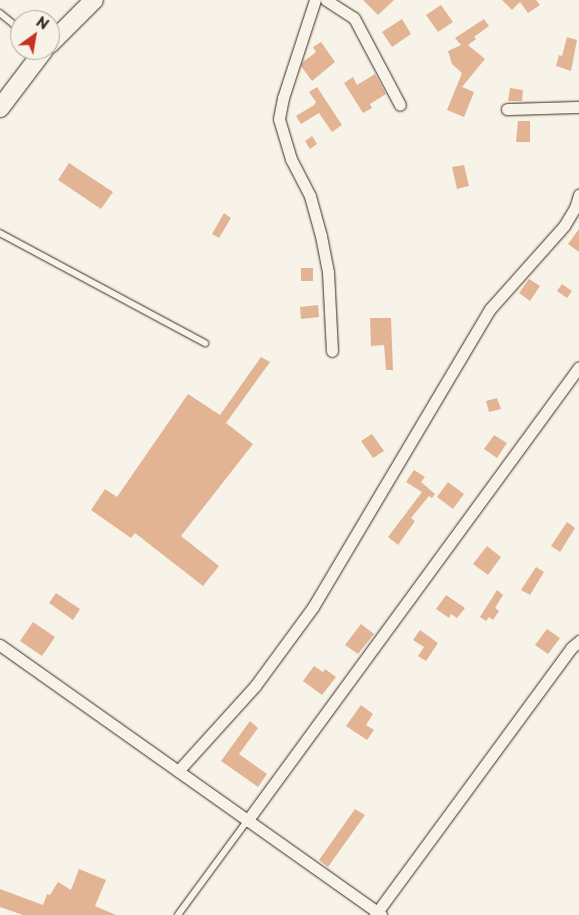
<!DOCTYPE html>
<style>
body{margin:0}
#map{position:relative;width:579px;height:915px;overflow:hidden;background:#f7f3e8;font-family:"Playpen Sans",sans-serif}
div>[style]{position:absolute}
.building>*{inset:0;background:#e3b494}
.roads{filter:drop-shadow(0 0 1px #3b2a1e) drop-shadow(0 0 1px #3b2a1e)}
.lane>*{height:5.5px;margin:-2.75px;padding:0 2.75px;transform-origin:2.75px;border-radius:2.75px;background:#f7f3e8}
.street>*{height:11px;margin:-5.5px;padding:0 5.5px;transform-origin:5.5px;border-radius:5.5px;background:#f7f3e8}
.primary>*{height:18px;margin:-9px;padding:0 9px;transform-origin:9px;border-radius:9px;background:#f7f3e8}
span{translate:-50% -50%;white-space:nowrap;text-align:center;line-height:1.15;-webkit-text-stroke:4px #f7f3e8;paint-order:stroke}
.north{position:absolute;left:10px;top:10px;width:50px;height:50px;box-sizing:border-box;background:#f7f3e8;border:1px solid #aca397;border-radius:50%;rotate:32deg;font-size:14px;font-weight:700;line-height:20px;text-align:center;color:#3b2a1e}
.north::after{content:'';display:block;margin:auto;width:18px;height:22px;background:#c8321e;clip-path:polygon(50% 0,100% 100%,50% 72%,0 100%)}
</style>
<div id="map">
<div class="building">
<i style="clip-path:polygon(363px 0,394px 0,378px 15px)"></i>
<i style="clip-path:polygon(502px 0,536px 0,540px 5px,528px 13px,520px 2px,512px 10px)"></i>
<i style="clip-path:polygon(441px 5px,453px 22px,438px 32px,426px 15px)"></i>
<i style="clip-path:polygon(402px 19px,411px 34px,392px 47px,382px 32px)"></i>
<i style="clip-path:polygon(484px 19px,489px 26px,474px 37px,476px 39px,468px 45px,485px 59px,462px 87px,474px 92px,464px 117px,447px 110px,462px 73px,452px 64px,448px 51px,461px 45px,455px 38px)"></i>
<i style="clip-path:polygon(567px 37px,577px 40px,571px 71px,556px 66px,559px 55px,562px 56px)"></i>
<i style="clip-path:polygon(321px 42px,335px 62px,312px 81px,301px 66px,303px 62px,316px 52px,313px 47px)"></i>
<i style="clip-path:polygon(375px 74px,386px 94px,370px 104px,372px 108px,363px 113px,344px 83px,353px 77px,357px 85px)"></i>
<i style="clip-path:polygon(317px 87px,342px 125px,332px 132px,319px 113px,301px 124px,296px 116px,314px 105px,316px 102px,309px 92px)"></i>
<i style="clip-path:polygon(510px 88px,523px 90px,522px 101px,508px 101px)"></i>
<i style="clip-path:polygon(518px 121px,530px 121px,530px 142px,516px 142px)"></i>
<i style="clip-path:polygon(312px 136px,317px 144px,310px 149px,305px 141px)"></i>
<i style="clip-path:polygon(69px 163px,113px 192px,101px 209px,58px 180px)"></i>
<i style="clip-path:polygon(464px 165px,469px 186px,457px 189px,452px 167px)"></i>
<i style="clip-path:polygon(224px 213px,231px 218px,219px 238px,212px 234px)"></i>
<i style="clip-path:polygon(579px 229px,579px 252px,568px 244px)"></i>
<i style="clip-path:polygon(301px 268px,313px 268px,313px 281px,301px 281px)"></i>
<i style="clip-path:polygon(529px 279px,540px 286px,530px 301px,519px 293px)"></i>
<i style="clip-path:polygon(562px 284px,572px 291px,567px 298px,557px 291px)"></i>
<i style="clip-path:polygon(318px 305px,319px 317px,301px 319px,300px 307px)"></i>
<i style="clip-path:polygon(370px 318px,391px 318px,393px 370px,386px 370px,384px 345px,371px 346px)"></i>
<i style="clip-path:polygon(261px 357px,270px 362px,226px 423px,253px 444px,181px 536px,219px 566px,203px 586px,135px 533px,131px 538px,91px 510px,105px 489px,117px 497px,188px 394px,220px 415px)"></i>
<i style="clip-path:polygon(497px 398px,501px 409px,489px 412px,486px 401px)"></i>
<i style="clip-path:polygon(372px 434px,384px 451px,373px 458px,361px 441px)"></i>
<i style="clip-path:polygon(494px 435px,507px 443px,497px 458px,484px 449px)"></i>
<i style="clip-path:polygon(414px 470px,425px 477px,421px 482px,435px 494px,432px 498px,429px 496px,411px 518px,415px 521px,398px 545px,388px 537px,422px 492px,406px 482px)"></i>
<i style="clip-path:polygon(448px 482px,464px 494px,453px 509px,437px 497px)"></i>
<i style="clip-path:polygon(567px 522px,575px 528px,560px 552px,551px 546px)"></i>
<i style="clip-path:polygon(487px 546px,501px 557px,488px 575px,473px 564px)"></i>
<i style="clip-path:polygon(536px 567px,544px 572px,530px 595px,521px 590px)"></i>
<i style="clip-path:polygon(497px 590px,503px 595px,495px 608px,499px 611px,493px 620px,489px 617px,486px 621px,480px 617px)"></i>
<i style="clip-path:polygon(56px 593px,80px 609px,73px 620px,49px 603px)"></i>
<i style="clip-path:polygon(446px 595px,465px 608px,457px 618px,451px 614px,449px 618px,436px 609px)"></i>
<i style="clip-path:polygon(33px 622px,55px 637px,42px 656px,20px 641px)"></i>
<i style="clip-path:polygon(361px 624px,374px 634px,358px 654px,345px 645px)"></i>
<i style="clip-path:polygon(547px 629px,560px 638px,548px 654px,535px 645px)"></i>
<i style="clip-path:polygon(420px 630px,438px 643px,426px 661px,418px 656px,424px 647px,413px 640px)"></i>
<i style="clip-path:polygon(314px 666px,323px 672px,325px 669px,336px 677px,322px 695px,303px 681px)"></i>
<i style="clip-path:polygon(361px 705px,373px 714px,366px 725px,374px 730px,367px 740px,346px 726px)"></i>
<i style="clip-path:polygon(250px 721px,258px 728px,239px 754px,267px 774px,258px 787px,221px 761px)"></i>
<i style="clip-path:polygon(355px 809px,365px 815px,328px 867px,319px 860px)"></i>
<i style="clip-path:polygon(79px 869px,106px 880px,95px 906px,116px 915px,23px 915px,0 907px,0 889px,43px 905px,47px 894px,50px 895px,58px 882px,71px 890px)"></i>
</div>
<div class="roads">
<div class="lane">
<i style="left:0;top:13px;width:26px;rotate:39deg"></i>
<i style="left:0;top:233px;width:233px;rotate:28.2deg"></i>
<i style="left:178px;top:915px;width:117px;rotate:-53.7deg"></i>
</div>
<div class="street">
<i style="left:315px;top:0;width:103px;rotate:108.1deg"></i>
<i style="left:283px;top:98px;width:21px;rotate:101deg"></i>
<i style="left:279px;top:119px;width:42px;rotate:73.3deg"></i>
<i style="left:291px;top:159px;width:42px;rotate:62.8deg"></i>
<i style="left:310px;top:196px;width:41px;rotate:74.6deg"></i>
<i style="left:321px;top:236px;width:37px;rotate:79deg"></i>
<i style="left:328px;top:272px;width:79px;rotate:87.1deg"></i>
<i style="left:326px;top:0;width:33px;rotate:33deg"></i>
<i style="left:354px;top:18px;width:98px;rotate:62.1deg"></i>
<i style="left:507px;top:109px;width:72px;rotate:-1.6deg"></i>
<i style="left:0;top:645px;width:467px;rotate:35.3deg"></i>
<i style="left:178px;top:771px;width:115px;rotate:-47.8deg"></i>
<i style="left:255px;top:686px;width:98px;rotate:-53.7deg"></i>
<i style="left:313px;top:607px;width:347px;rotate:-59.3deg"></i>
<i style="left:490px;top:309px;width:111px;rotate:-48.3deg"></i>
<i style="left:564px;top:226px;width:21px;rotate:-59deg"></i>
<i style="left:575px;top:208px;width:14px;rotate:-73deg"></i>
<i style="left:247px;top:821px;width:562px;rotate:-53.82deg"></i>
<i style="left:375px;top:915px;width:331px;rotate:-53.7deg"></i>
<i style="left:571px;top:648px;width:11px;rotate:-41deg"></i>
</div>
<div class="primary">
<i style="left:50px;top:44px;width:62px;rotate:-45deg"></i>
<i style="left:0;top:108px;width:73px;rotate:-52.8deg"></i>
</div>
</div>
<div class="north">N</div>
</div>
